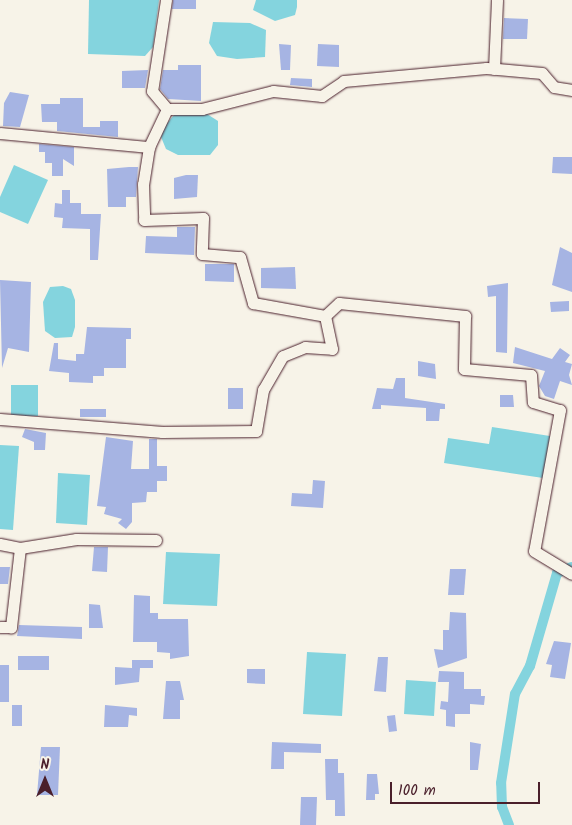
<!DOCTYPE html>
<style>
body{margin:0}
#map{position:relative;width:572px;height:825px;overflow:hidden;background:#f7f3e8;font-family:Kalam,sans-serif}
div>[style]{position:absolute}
.water>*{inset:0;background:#84d4de}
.canal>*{height:10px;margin:-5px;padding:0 5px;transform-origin:5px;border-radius:5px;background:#84d4de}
.building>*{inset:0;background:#a6b4e3}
.roads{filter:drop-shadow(0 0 1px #4a1f2b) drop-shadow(0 0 1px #4a1f2b)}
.minor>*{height:11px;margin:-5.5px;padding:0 5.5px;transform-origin:5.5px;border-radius:5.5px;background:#f7f3e8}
span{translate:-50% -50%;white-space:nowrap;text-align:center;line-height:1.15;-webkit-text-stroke:4px #f7f3e8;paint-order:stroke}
.north{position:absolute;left:20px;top:755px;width:50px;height:50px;-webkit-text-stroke:4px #f7f3e8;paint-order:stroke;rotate:0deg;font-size:14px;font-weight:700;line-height:20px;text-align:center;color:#4a1f2b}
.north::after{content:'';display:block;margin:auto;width:18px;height:22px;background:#4a1f2b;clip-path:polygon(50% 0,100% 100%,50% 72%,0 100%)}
.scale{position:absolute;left:390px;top:782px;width:150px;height:22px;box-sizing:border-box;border:2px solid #4a1f2b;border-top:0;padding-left:6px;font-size:15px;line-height:18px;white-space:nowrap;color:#4a1f2b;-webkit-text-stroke:4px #f7f3e8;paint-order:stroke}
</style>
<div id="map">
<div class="water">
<i style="clip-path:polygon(89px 0,159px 0,153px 47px,145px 56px,88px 54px)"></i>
<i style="clip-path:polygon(256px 0,297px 0,297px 7px,295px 15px,275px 21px,253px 10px)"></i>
<i style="clip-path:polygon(213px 22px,250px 23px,266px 30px,265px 57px,237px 59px,217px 56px,209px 43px)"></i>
<i style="clip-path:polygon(207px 114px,218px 121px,218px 145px,210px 155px,178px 155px,166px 149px,161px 137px,164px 127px,174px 115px)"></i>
<i style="clip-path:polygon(14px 165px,48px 180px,28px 224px,0 212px,0 197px)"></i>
<i style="clip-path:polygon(63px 286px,71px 289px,75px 300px,75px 327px,72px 337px,55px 338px,45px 331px,43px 302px,50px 287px)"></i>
<i style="clip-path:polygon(11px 385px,38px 385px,38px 416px,11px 416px)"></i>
<i style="clip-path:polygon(492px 427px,550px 436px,543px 478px,444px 463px,448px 438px,489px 444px)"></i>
<i style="clip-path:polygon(0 445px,19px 446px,13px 530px,0 529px)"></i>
<i style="clip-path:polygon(58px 473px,90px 475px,87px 525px,56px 523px)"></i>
<i style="clip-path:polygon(166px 552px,220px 554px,217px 606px,163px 604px)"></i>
<i style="clip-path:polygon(307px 652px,346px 654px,342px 716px,303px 714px)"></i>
<i style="clip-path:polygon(406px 680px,436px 682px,434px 716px,404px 714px)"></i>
</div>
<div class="canal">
<i style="left:509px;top:825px;width:19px;rotate:-111deg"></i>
<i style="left:502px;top:807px;width:24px;rotate:-92deg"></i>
<i style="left:501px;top:783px;width:90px;rotate:-81.1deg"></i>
<i style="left:515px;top:694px;width:32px;rotate:-62deg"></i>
<i style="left:530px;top:666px;width:97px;rotate:-73.8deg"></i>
<i style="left:557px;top:573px;width:16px;rotate:-22deg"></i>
</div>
<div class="building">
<i style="clip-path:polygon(173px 0,196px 0,196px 9px,172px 9px)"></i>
<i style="clip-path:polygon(504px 18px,528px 19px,527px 39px,503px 39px)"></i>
<i style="clip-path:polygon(279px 44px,291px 45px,290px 70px,281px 70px)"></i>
<i style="clip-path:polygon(318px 44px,339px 45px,339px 67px,317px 66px)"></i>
<i style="clip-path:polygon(178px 65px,201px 65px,201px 101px,168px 99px,160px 89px,163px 70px,178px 70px)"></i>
<i style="clip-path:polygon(148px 70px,145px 88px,122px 88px,122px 71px)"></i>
<i style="clip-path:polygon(291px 78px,312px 79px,312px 87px,290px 85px)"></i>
<i style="clip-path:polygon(10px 92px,29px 95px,20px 127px,3px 126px,4px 103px)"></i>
<i style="clip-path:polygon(60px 98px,83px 98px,83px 127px,100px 127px,100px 121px,118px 121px,118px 137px,57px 131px,57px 122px,42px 122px,41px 104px,60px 104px)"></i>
<i style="clip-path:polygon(39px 144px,74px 147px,74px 166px,63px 159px,63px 176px,52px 176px,52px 163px,45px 163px,45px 152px,39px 152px)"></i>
<i style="clip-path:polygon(553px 157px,572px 157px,572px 174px,552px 173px)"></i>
<i style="clip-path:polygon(129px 167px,138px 167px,136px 197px,126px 197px,126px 207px,108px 207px,107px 169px)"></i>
<i style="clip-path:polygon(186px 175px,198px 175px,197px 197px,174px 199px,174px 178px)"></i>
<i style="clip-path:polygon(62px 190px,70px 190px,70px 203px,81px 203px,81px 214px,101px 214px,98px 260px,90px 260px,90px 229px,62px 228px,63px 218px,54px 217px,55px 203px,62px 204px)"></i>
<i style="clip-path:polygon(177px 227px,195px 227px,194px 255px,145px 253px,146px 236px,177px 237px)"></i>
<i style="clip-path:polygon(560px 247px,572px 253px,572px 292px,552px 285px)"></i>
<i style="clip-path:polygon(205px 264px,234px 264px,234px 282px,205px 281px)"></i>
<i style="clip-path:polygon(295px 267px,296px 289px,261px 288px,261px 268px)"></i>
<i style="clip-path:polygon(0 280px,31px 282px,29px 352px,8px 348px,2px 368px)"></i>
<i style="clip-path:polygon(508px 283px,507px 353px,496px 352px,496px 296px,488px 297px,487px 286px)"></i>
<i style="clip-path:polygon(569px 301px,569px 311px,551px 312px,550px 302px)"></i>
<i style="clip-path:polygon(87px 327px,131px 328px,131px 339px,126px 339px,126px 368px,104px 368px,104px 376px,93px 376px,93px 383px,69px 382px,69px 373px,49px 371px,54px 343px,58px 343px,58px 359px,76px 361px,76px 354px,84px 354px)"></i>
<i style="clip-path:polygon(515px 347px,552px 359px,560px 348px,570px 355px,565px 362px,572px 364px,569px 375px,572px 385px,560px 381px,554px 399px,545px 396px,539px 386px,545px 371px,513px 363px)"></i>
<i style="clip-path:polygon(418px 361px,435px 364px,436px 379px,418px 376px)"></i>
<i style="clip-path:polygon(396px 378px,405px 378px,405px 398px,445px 404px,445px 409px,440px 409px,439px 421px,426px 421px,426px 408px,381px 405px,381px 409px,372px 409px,377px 388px,393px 389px)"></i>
<i style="clip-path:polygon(228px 388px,243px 388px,243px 409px,228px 409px)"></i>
<i style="clip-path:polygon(500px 395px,513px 395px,514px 407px,500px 407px)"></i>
<i style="clip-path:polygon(80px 409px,106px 409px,106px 417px,80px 417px)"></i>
<i style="clip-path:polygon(25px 429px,46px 433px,45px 450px,34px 450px,34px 442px,22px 437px)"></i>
<i style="clip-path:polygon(106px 437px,133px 441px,131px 469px,149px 469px,149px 439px,157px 439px,157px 466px,167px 466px,167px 481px,157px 481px,157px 492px,147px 492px,146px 502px,132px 503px,132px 522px,126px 529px,118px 523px,122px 519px,104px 514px,106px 507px,97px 506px)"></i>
<i style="clip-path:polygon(313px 480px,325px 481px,323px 508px,291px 506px,292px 493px,312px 494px)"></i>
<i style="clip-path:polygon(94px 547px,108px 547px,107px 572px,92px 571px)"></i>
<i style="clip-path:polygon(0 567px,10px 567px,8px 584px,0 584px)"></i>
<i style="clip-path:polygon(450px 569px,466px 569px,464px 595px,448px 595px)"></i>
<i style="clip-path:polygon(134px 595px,150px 596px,150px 613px,158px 613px,158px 619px,188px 619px,189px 656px,170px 659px,170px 653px,157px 652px,157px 642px,133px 642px)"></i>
<i style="clip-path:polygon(89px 604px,100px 605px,103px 628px,89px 628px)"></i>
<i style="clip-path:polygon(450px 612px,466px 613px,467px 658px,438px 668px,434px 649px,443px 650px,443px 630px,449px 630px)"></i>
<i style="clip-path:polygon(19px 625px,82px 627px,82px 639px,17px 636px)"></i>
<i style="clip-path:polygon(554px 641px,571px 643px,565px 679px,550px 677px,552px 665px,546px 664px)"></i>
<i style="clip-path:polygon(18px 656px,49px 656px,49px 670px,18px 670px)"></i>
<i style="clip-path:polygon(378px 657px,388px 657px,386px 692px,374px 691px)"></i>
<i style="clip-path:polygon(132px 660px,153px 660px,153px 668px,140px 668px,139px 682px,115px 685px,115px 667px,132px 668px)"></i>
<i style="clip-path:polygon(0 665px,9px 665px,9px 702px,0 702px)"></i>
<i style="clip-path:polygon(247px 669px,265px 669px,265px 684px,247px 683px)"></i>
<i style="clip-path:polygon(439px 671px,464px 672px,464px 689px,481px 689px,481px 696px,485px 696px,484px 705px,470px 704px,470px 714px,455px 714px,455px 727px,446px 726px,446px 710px,440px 709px,441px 701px,448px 702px,449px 682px,438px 682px)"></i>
<i style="clip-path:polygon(166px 681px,180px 681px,184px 700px,180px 700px,180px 719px,163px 719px)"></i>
<i style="clip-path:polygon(12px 705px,22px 705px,22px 726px,12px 726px)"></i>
<i style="clip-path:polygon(105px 705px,137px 708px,137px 716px,129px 715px,128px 727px,104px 727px)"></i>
<i style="clip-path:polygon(395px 715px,397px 731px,389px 732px,387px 716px)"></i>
<i style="clip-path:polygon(272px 742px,321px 744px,321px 753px,284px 752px,284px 769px,271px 769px)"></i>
<i style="clip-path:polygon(470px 742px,481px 744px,478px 770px,470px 770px)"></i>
<i style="clip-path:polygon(41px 747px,60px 747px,58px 795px,37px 795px)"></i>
<i style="clip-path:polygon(325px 759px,338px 759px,338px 773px,344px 773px,345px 816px,335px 816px,335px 800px,326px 800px)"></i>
<i style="clip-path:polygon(367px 774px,377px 774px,379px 794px,375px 794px,375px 800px,366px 800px)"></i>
<i style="clip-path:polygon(301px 797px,317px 797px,316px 825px,300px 825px)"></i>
</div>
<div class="roads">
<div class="minor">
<i style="left:166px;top:0;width:92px;rotate:98.7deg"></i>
<i style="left:152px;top:91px;width:23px;rotate:50deg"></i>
<i style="left:494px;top:69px;width:69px;rotate:-87.5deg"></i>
<i style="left:572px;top:90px;width:18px;rotate:-171deg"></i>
<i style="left:554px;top:87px;width:18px;rotate:-131deg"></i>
<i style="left:542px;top:73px;width:56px;rotate:-174.9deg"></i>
<i style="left:486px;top:68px;width:143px;rotate:174.8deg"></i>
<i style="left:344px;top:81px;width:27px;rotate:146deg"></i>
<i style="left:322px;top:96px;width:49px;rotate:-174.2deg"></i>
<i style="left:273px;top:91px;width:73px;rotate:165.8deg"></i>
<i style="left:202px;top:109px;width:35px;rotate:180deg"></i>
<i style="left:167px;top:109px;width:42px;rotate:115.3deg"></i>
<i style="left:149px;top:147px;width:37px;rotate:99deg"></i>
<i style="left:143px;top:184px;width:36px;rotate:88deg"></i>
<i style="left:144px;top:220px;width:59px;rotate:-1.9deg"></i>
<i style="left:203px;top:218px;width:36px;rotate:92deg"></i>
<i style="left:202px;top:254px;width:38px;rotate:5deg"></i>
<i style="left:240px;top:257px;width:48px;rotate:74.2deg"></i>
<i style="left:253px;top:303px;width:73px;rotate:10.2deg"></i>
<i style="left:325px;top:316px;width:19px;rotate:-43deg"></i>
<i style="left:339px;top:303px;width:127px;rotate:5.9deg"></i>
<i style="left:465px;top:316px;width:53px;rotate:91.1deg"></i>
<i style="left:464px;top:369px;width:67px;rotate:5.1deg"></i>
<i style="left:531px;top:375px;width:27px;rotate:86deg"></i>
<i style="left:533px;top:402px;width:28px;rotate:17deg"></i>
<i style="left:560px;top:410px;width:143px;rotate:100.4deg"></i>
<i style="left:534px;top:551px;width:44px;rotate:31.2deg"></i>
<i style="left:0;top:133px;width:150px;rotate:5.4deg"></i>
<i style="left:0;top:419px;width:163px;rotate:4.6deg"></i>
<i style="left:162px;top:432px;width:94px;rotate:-0.6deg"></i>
<i style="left:256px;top:431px;width:42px;rotate:-80.3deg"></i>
<i style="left:263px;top:390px;width:39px;rotate:-60deg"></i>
<i style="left:283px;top:356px;width:24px;rotate:-22deg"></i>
<i style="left:305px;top:347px;width:27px;rotate:4deg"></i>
<i style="left:332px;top:349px;width:34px;rotate:-102deg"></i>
<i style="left:0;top:544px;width:20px;rotate:11deg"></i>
<i style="left:20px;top:548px;width:80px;rotate:96.5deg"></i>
<i style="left:11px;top:627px;width:11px;rotate:180deg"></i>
<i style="left:20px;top:548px;width:57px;rotate:-9.1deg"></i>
<i style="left:76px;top:539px;width:80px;rotate:0.7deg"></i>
</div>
</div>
<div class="north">N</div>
<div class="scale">100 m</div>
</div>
